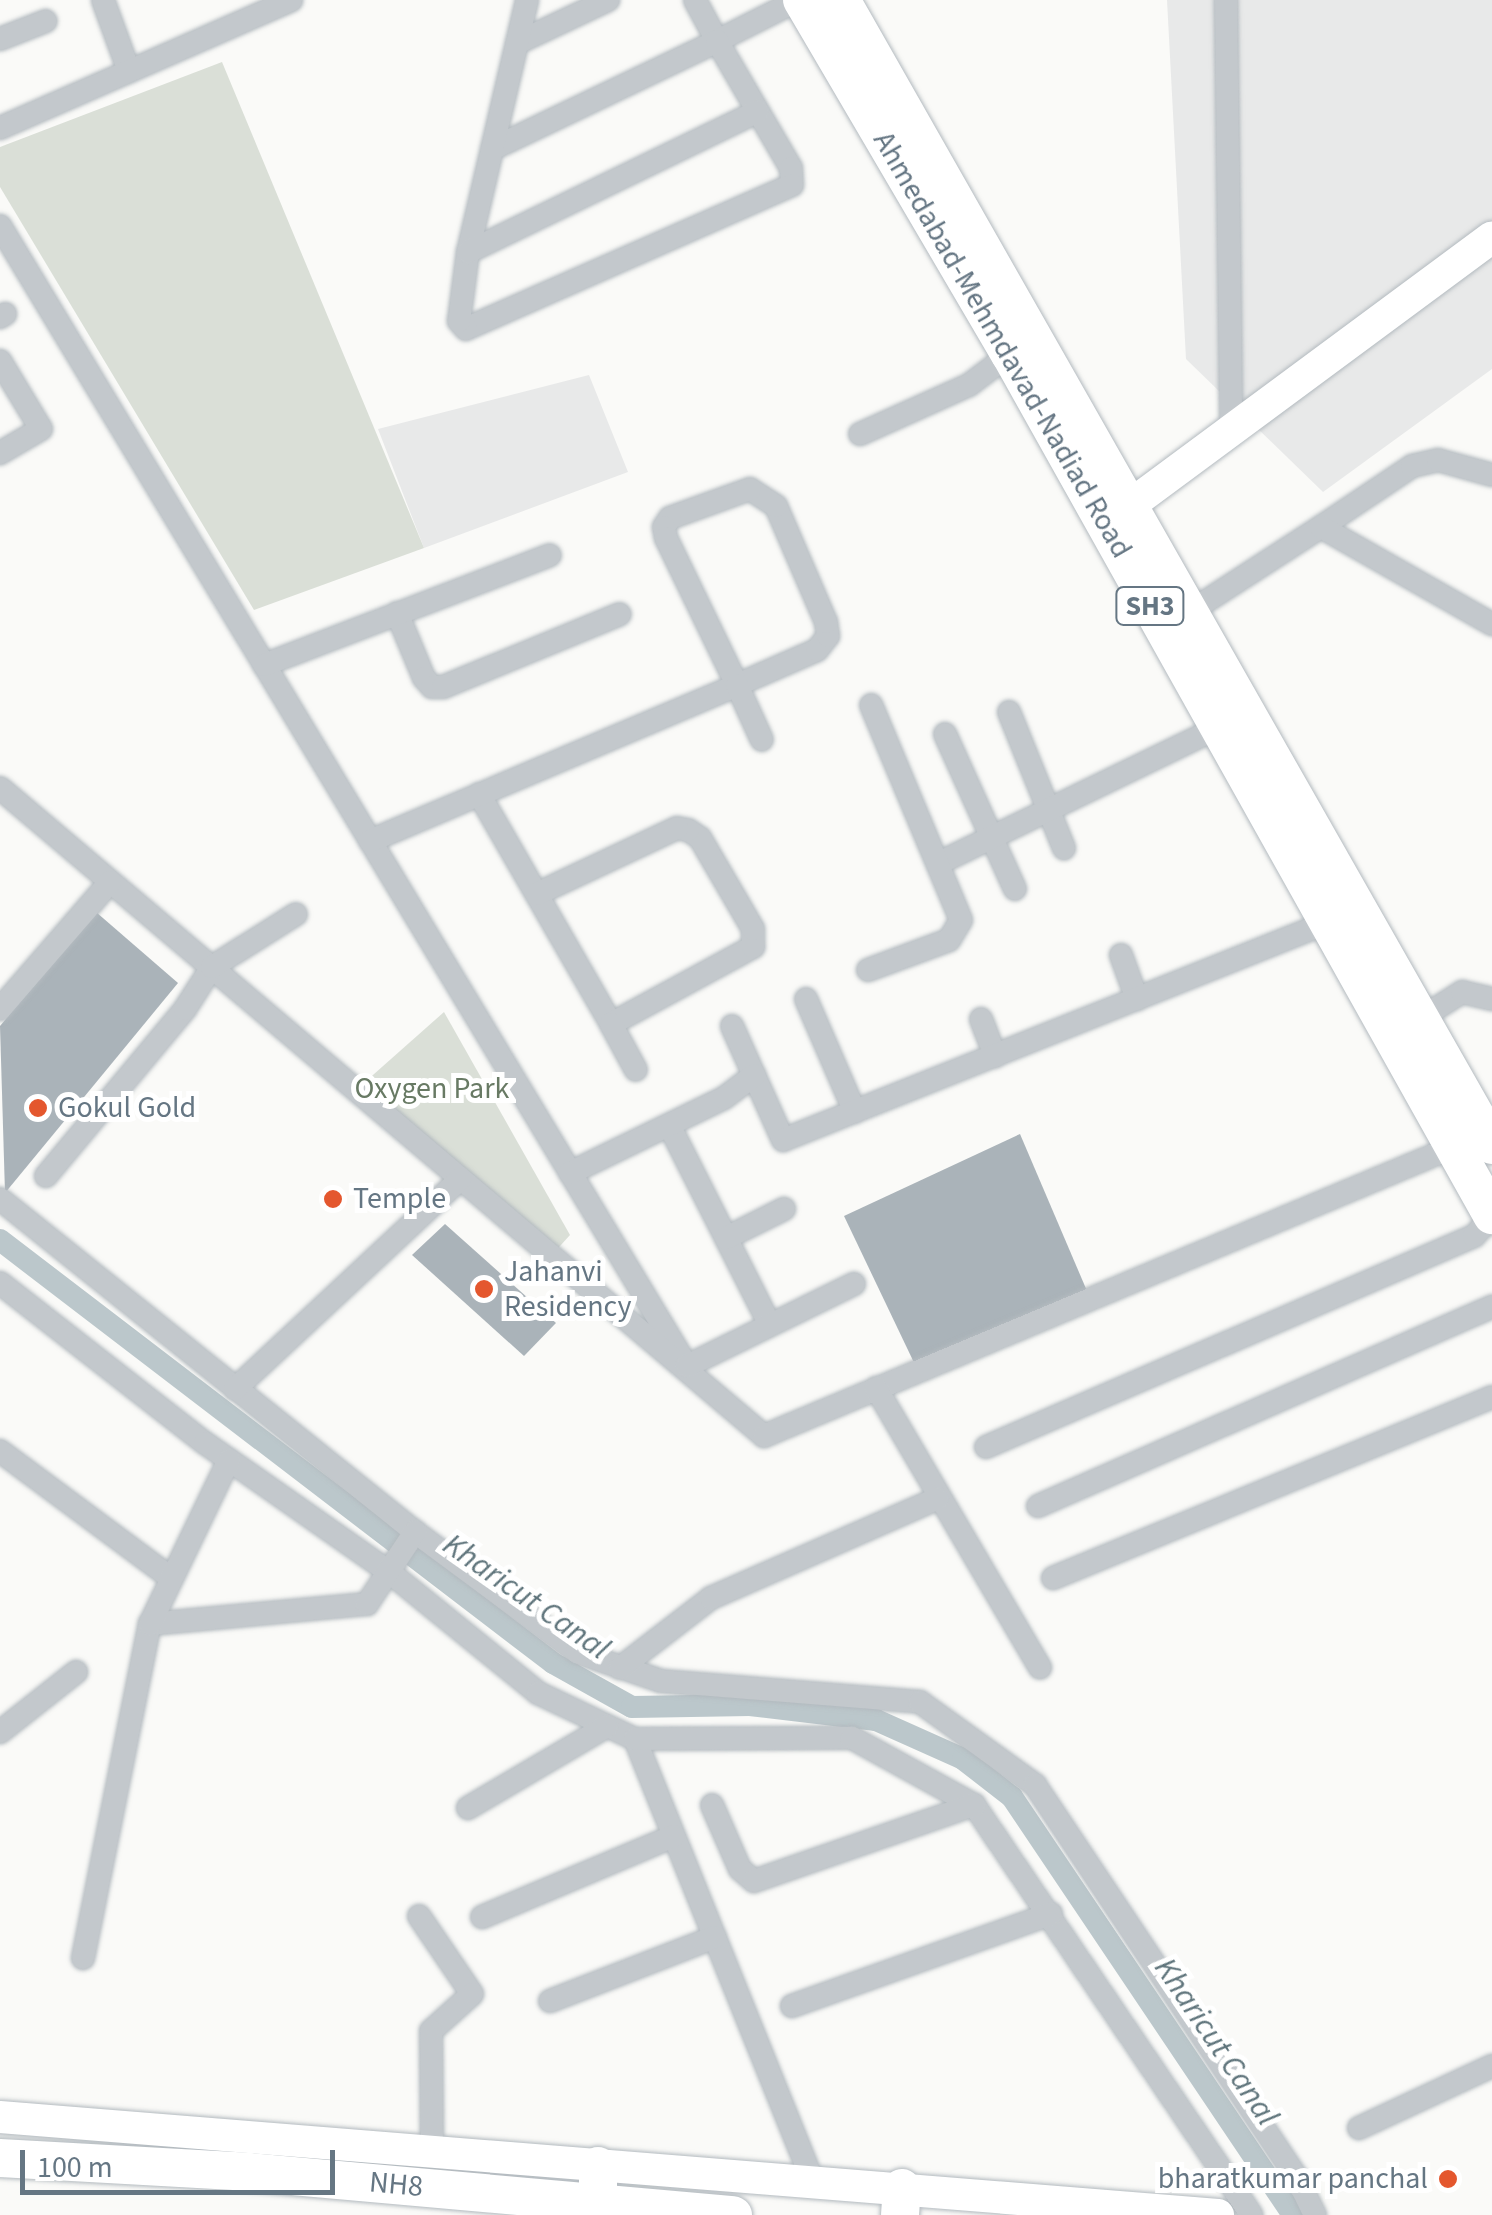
<!DOCTYPE html>
<style>
body{margin:0}
#map{position:relative;width:1492px;height:2215px;overflow:hidden;background:#fafaf8;font-family:"Source Sans 3",sans-serif}
div>[style]{position:absolute}
.built>*{inset:0;background:#e8e9e9}
.green>*{inset:0;background:#dadfd7}
.canal>*{height:22px;margin:-11px;padding:0 11px;transform-origin:11px;border-radius:11px;background:#bbc7cb}
.building>*{inset:0;background:#aab3b9}
.roads{filter:drop-shadow(0 0 2px #b3babf) drop-shadow(0 0 2px #b3babf)}
.street>*{height:22px;margin:-11px;padding:0 11px;transform-origin:11px;border-radius:11px;background:#c3c8cc}
.secondary>*{height:32px;margin:-16px;padding:0 16px;transform-origin:16px;border-radius:16px;background:#fff}
.primary>*{height:38px;margin:-19px;padding:0 19px;transform-origin:19px;border-radius:19px;background:#fff}
.dots>*{width:28px;height:28px;translate:-50% -50%;box-sizing:border-box;border:5px solid #fff;border-radius:50%}
span{translate:-50% -50%;white-space:nowrap;text-align:center;line-height:1.15;-webkit-text-stroke:10px #fff;paint-order:stroke}
.shield-label span{padding:2px 8px;background:#fff;border:2px solid;border-radius:8px;-webkit-text-stroke-width:0}
.shield-label{font-size:28px;color:#657683;font-weight:700}
.street-label{font-size:30px;color:#657683}
.park-label{font-size:30px;color:#687a64}
.poi-label{font-size:30px;color:#657683}
.left{translate:0 -50%;text-align:left}
.right{translate:-100% -50%;text-align:right}
.water-label{font-size:32px;color:#60757c;font-style:italic}
.scale{position:absolute;left:20px;top:2150px;width:315px;height:45px;box-sizing:border-box;border:5px solid #657683;border-top:0;padding-left:12px;font-size:30px;line-height:35px;white-space:nowrap;color:#657683;-webkit-text-stroke:8px #fff;paint-order:stroke}
</style>
<div id="map">
<div class="built">
<i style="clip-path:polygon(1167px 0,1492px 0,1492px 369px,1323px 492px,1186px 359px)"></i>
<i style="clip-path:polygon(589px 375px,628px 472px,424px 548px,378px 429px)"></i>
</div>
<div class="green">
<i style="clip-path:polygon(222px 62px,424px 548px,254px 610px,0 187px,0 147px)"></i>
<i style="clip-path:polygon(444px 1012px,570px 1235px,551px 1256px,356px 1090px)"></i>
</div>
<div class="canal">
<i style="left:0;top:1240px;width:696px;rotate:37.41deg"></i>
<i style="left:553px;top:1663px;width:90px;rotate:29.1deg"></i>
<i style="left:632px;top:1707px;width:118px;rotate:-1deg"></i>
<i style="left:750px;top:1705px;width:127px;rotate:6.8deg"></i>
<i style="left:876px;top:1720px;width:95px;rotate:24.1deg"></i>
<i style="left:963px;top:1759px;width:62px;rotate:37.8deg"></i>
<i style="left:1012px;top:1797px;width:504px;rotate:56.09deg"></i>
</div>
<div class="building">
<i style="clip-path:polygon(96px 912px,178px 983px,5px 1193px,0 1026px)"></i>
<i style="clip-path:polygon(1020px 1134px,1090px 1298px,918px 1371px,844px 1216px)"></i>
<i style="clip-path:polygon(445px 1224px,556px 1323px,524px 1356px,412px 1255px)"></i>
</div>
<div class="roads">
<div class="street">
<i style="left:103px;top:0;width:76px;rotate:69.9deg"></i>
<i style="left:695px;top:0;width:47px;rotate:61.8deg"></i>
<i style="left:717px;top:41px;width:91px;rotate:-26.8deg"></i>
<i style="left:1226px;top:0;width:426px;rotate:89.3deg"></i>
<i style="left:0;top:39px;width:49px;rotate:-21.4deg"></i>
<i style="left:517px;top:43px;width:101px;rotate:-25.3deg"></i>
<i style="left:0;top:128px;width:318px;rotate:-23.7deg"></i>
<i style="left:492px;top:149px;width:250px;rotate:-25.6deg"></i>
<i style="left:717px;top:41px;width:147px;rotate:59.8deg"></i>
<i style="left:791px;top:168px;width:17px;rotate:87deg"></i>
<i style="left:792px;top:185px;width:356px;rotate:156.2deg"></i>
<i style="left:466px;top:329px;width:11px;rotate:-131deg"></i>
<i style="left:459px;top:321px;width:70px;rotate:-82.6deg"></i>
<i style="left:468px;top:252px;width:259px;rotate:-76.8deg"></i>
<i style="left:0;top:226px;width:1322px;rotate:58.93deg"></i>
<i style="left:468px;top:252px;width:322px;rotate:-25.9deg"></i>
<i style="left:0;top:317px;width:6px;rotate:-31deg"></i>
<i style="left:0;top:361px;width:79px;rotate:58.9deg"></i>
<i style="left:41px;top:429px;width:48px;rotate:149.7deg"></i>
<i style="left:860px;top:434px;width:120px;rotate:-24.2deg"></i>
<i style="left:969px;top:385px;width:51px;rotate:-37.1deg"></i>
<i style="left:1321px;top:527px;width:110px;rotate:-33.8deg"></i>
<i style="left:1412px;top:466px;width:27px;rotate:-13deg"></i>
<i style="left:1438px;top:460px;width:56px;rotate:15.5deg"></i>
<i style="left:1191px;top:611px;width:155px;rotate:-32.9deg"></i>
<i style="left:1321px;top:527px;width:197px;rotate:29.6deg"></i>
<i style="left:397px;top:613px;width:70px;rotate:67.4deg"></i>
<i style="left:424px;top:678px;width:12px;rotate:48deg"></i>
<i style="left:432px;top:687px;width:11px"></i>
<i style="left:443px;top:687px;width:191px;rotate:-22.4deg"></i>
<i style="left:264px;top:665px;width:306px;rotate:-21deg"></i>
<i style="left:1009px;top:712px;width:147px;rotate:68deg"></i>
<i style="left:945px;top:734px;width:170px;rotate:65.7deg"></i>
<i style="left:0;top:788px;width:1002px;rotate:40.3deg"></i>
<i style="left:764px;top:1436px;width:760px;rotate:-22.75deg"></i>
<i style="left:479px;top:794px;width:265px;rotate:60.1deg"></i>
<i style="left:611px;top:1024px;width:162px;rotate:-28.5deg"></i>
<i style="left:753px;top:947px;width:18px;rotate:-90deg"></i>
<i style="left:753px;top:929px;width:105px;rotate:-120.2deg"></i>
<i style="left:700px;top:838px;width:14px;rotate:-146deg"></i>
<i style="left:688px;top:830px;width:11px;rotate:-170deg"></i>
<i style="left:677px;top:828px;width:155px;rotate:154.8deg"></i>
<i style="left:370px;top:841px;width:399px;rotate:-23deg"></i>
<i style="left:737px;top:685px;width:87px;rotate:-23.6deg"></i>
<i style="left:817px;top:650px;width:18px;rotate:-52deg"></i>
<i style="left:828px;top:636px;width:14px;rotate:-98deg"></i>
<i style="left:826px;top:622px;width:126px;rotate:-113.3deg"></i>
<i style="left:776px;top:506px;width:31px;rotate:-147deg"></i>
<i style="left:750px;top:489px;width:85px;rotate:160.1deg"></i>
<i style="left:670px;top:518px;width:11px;rotate:124deg"></i>
<i style="left:664px;top:527px;width:11px;rotate:80deg"></i>
<i style="left:666px;top:538px;width:163px;rotate:64.2deg"></i>
<i style="left:737px;top:685px;width:60px;rotate:65.6deg"></i>
<i style="left:939px;top:863px;width:309px;rotate:-25.9deg"></i>
<i style="left:1121px;top:955px;width:47px;rotate:70deg"></i>
<i style="left:868px;top:970px;width:86px;rotate:-20.3deg"></i>
<i style="left:949px;top:940px;width:23px;rotate:-59deg"></i>
<i style="left:961px;top:920px;width:233px;rotate:-112.7deg"></i>
<i style="left:806px;top:999px;width:123px;rotate:66.6deg"></i>
<i style="left:0;top:1009px;width:168px;rotate:-49.1deg"></i>
<i style="left:1421px;top:1018px;width:49px;rotate:-32.4deg"></i>
<i style="left:1462px;top:992px;width:31px;rotate:13deg"></i>
<i style="left:981px;top:1019px;width:40px;rotate:69deg"></i>
<i style="left:611px;top:1024px;width:52px;rotate:61.5deg"></i>
<i style="left:732px;top:1026px;width:125px;rotate:65.9deg"></i>
<i style="left:783px;top:1140px;width:585px;rotate:-21.78deg"></i>
<i style="left:669px;top:1125px;width:224px;rotate:63.2deg"></i>
<i style="left:570px;top:1173px;width:171px;rotate:-26deg"></i>
<i style="left:724px;top:1098px;width:38px;rotate:-37deg"></i>
<i style="left:46px;top:1176px;width:217px;rotate:-50.2deg"></i>
<i style="left:185px;top:1009px;width:50px;rotate:-57.3deg"></i>
<i style="left:212px;top:967px;width:99px;rotate:-32.2deg"></i>
<i style="left:0;top:1199px;width:532px;rotate:38.74deg"></i>
<i style="left:415px;top:1532px;width:202px;rotate:36.5deg"></i>
<i style="left:577px;top:1652px;width:89px;rotate:19deg"></i>
<i style="left:661px;top:1681px;width:260px;rotate:4.6deg"></i>
<i style="left:920px;top:1702px;width:142px;rotate:35.8deg"></i>
<i style="left:1035px;top:1785px;width:472px;rotate:56.3deg"></i>
<i style="left:1297px;top:2178px;width:41px;rotate:64.1deg"></i>
<i style="left:726px;top:1238px;width:65px;rotate:-26.6deg"></i>
<i style="left:0;top:1283px;width:260px;rotate:38deg"></i>
<i style="left:205px;top:1443px;width:223px;rotate:35deg"></i>
<i style="left:388px;top:1571px;width:193px;rotate:39.1deg"></i>
<i style="left:538px;top:1693px;width:107px;rotate:25.4deg"></i>
<i style="left:635px;top:1739px;width:476px;rotate:68.1deg"></i>
<i style="left:687px;top:1366px;width:186px;rotate:-26.2deg"></i>
<i style="left:876px;top:1388px;width:324px;rotate:59.6deg"></i>
<i style="left:235px;top:1389px;width:308px;rotate:-43deg"></i>
<i style="left:986px;top:1447px;width:532px;rotate:-23.38deg"></i>
<i style="left:1474px;top:1236px;width:26px;rotate:-47deg"></i>
<i style="left:0;top:1451px;width:213px;rotate:36.6deg"></i>
<i style="left:1038px;top:1506px;width:496px;rotate:-23.7deg"></i>
<i style="left:1053px;top:1578px;width:475px;rotate:-22.4deg"></i>
<i style="left:150px;top:1624px;width:218px;rotate:-5.3deg"></i>
<i style="left:367px;top:1604px;width:87px;rotate:-56.3deg"></i>
<i style="left:620px;top:1668px;width:115px;rotate:-37.6deg"></i>
<i style="left:711px;top:1598px;width:247px;rotate:-23.7deg"></i>
<i style="left:0;top:1732px;width:97px;rotate:-38.3deg"></i>
<i style="left:635px;top:1739px;width:217px;rotate:-0.3deg"></i>
<i style="left:852px;top:1738px;width:139px;rotate:28.8deg"></i>
<i style="left:974px;top:1805px;width:495px;rotate:55.9deg"></i>
<i style="left:712px;top:1805px;width:70px;rotate:66.4deg"></i>
<i style="left:740px;top:1869px;width:18px;rotate:41deg"></i>
<i style="left:754px;top:1881px;width:233px;rotate:-19.1deg"></i>
<i style="left:468px;top:1808px;width:161px;rotate:-30.5deg"></i>
<i style="left:419px;top:1916px;width:94px;rotate:55.8deg"></i>
<i style="left:472px;top:1994px;width:55px;rotate:137.9deg"></i>
<i style="left:431px;top:2031px;width:120px;rotate:89.5deg"></i>
<i style="left:482px;top:1917px;width:208px;rotate:-22.9deg"></i>
<i style="left:83px;top:1958px;width:341px;rotate:-78.7deg"></i>
<i style="left:150px;top:1624px;width:182px;rotate:-64.3deg"></i>
<i style="left:550px;top:2001px;width:177px;rotate:-21.2deg"></i>
<i style="left:792px;top:2006px;width:275px;rotate:-19.6deg"></i>
<i style="left:1359px;top:2128px;width:147px;rotate:-25deg"></i>
</div>
<div class="secondary">
<i style="left:1110px;top:520px;width:475px;rotate:-36.5deg"></i>
<i style="left:0;top:2117px;width:1222px;rotate:4.6deg"></i>
</div>
<div class="primary">
<i style="left:802px;top:0;width:411px;rotate:59.6deg"></i>
<i style="left:1010px;top:354px;width:987px;rotate:60.76deg"></i>
<i style="left:841px;top:0;width:1317px;rotate:60.38deg"></i>
<i style="left:0;top:2158px;width:248px;rotate:3.2deg"></i>
<i style="left:248px;top:2172px;width:487px;rotate:5.1deg"></i>
<i style="left:598px;top:2203px;width:37px;rotate:-90deg"></i>
<i style="left:900px;top:2215px;width:27px;rotate:-86deg"></i>
</div>
</div>
<div class="dots">
<i style="left:38px;top:1108px;background:#e4572e"></i>
<i style="left:333px;top:1199px;background:#e4572e"></i>
<i style="left:484px;top:1289px;background:#e4572e"></i>
<i style="left:1448px;top:2179px;background:#e4572e"></i>
</div>
<div class="shield-label">
<span style="left:1150px;top:606px">SH3</span>
</div>
<div class="street-label">
<span style="left:1002px;top:345px;rotate:60deg">Ahmedabad-Mehmdavad-Nadiad Road</span>
<span style="left:396px;top:2185px;rotate:5deg">NH8</span>
</div>
<div class="park-label">
<span style="left:432px;top:1089px">Oxygen Park</span>
</div>
<div class="poi-label">
<span class="left" style="left:58px;top:1108px">Gokul Gold</span>
<span class="left" style="left:353px;top:1199px">Temple</span>
<span class="left" style="left:504px;top:1289px">Jahanvi<br>Residency</span>
<span class="right" style="left:1428px;top:2179px">bharatkumar panchal</span>
</div>
<div class="water-label">
<span style="left:526px;top:1597px;rotate:35deg">Kharicut Canal</span>
<span style="left:1216px;top:2042px;rotate:56deg">Kharicut Canal</span>
</div>
<div class="scale">100 m</div>
</div>
